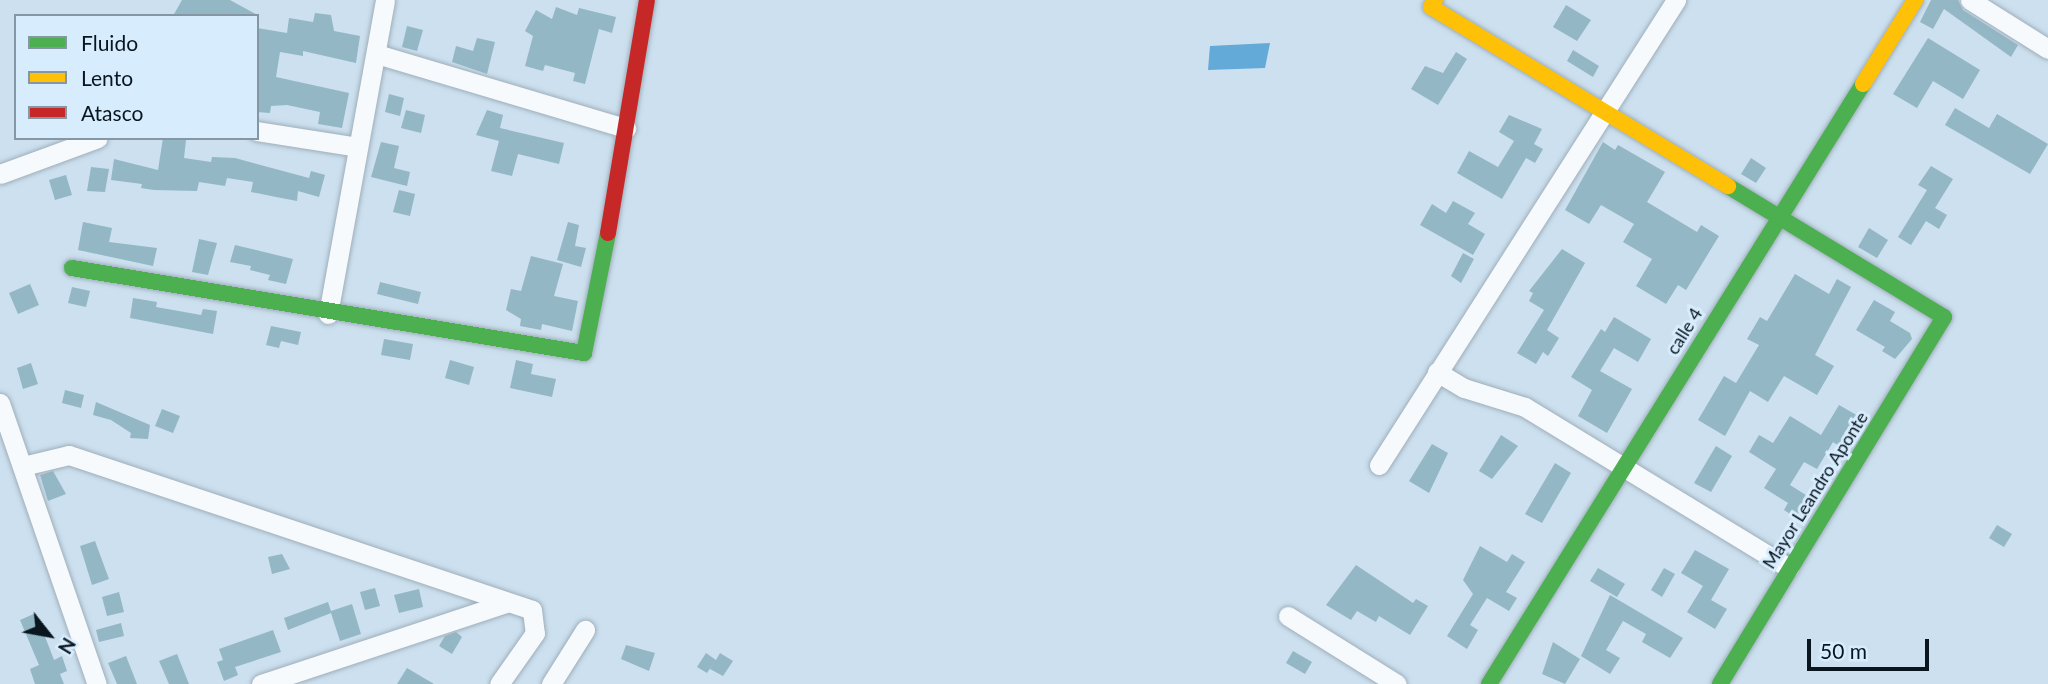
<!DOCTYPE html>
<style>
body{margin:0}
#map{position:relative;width:2048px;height:684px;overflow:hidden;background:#cce0ef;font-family:Lato,sans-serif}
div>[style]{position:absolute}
.water>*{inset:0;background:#63aad9}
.building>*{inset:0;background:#93b7c5}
.roads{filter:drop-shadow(0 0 2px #9faeba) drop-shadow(0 0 2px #9faeba)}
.street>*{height:19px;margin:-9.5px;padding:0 9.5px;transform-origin:9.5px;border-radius:9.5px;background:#f7fafd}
.fast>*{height:16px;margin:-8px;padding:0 8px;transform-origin:8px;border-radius:8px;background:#4caf50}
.slow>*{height:16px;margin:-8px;padding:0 8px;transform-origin:8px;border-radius:8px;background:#ffc107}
.jam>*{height:16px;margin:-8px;padding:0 8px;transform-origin:8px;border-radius:8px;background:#c62828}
span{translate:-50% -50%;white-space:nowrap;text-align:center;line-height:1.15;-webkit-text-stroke:6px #d7edfd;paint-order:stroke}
.street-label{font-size:18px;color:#091620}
.legend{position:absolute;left:14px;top:14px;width:245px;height:126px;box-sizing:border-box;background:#d7edfd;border:2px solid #8597a5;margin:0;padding:9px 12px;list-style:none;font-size:21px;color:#091620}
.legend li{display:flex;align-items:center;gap:14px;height:35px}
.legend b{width:35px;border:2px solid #8597a5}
.north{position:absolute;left:14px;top:600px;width:70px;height:70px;-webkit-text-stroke:5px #d7edfd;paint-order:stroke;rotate:121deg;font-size:19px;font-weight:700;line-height:28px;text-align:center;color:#091620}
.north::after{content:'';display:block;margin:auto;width:24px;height:32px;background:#091620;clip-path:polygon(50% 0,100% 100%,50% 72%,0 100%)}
.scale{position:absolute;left:1807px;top:639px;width:122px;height:32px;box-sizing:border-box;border:4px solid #091620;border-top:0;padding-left:9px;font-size:21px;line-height:24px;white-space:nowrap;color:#091620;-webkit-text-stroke:5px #d7edfd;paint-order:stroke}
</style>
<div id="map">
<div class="water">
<i style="clip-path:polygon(1270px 43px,1265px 68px,1208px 70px,1210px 46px)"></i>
</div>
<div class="building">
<i style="clip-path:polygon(182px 0,230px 0,259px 16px,173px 16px)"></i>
<i style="clip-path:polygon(1931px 0,1958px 0,1963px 10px,2018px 45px,2011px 57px,1944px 9px,1933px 29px,1920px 22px)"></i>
<i style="clip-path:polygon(1566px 5px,1591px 20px,1577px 41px,1553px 27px)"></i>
<i style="clip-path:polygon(556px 7px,577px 15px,579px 8px,616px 17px,612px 33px,599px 29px,585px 84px,573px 81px,575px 73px,545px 65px,543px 71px,525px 66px,533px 36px,525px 31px,536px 10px,552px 19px)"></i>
<i style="clip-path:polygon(315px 13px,331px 15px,334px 31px,360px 36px,356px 63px,303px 51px,303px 56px,280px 52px,276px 77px,349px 93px,342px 128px,318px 124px,320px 112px,287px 105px,271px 106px,270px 113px,257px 112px,257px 28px,287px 33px,289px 18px,313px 22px)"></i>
<i style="clip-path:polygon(407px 26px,423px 30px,417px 51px,402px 47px)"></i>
<i style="clip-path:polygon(477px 38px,495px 42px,487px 74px,452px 62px,456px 46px,473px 51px)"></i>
<i style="clip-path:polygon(1928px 38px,1980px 70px,1963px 99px,1933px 81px,1917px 108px,1893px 94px)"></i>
<i style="clip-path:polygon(1573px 50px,1599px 66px,1593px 77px,1567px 61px)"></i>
<i style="clip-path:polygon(1456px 52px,1467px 59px,1438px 105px,1411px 89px,1425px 66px,1443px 73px)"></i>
<i style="clip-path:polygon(389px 94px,404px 98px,400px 116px,385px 112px)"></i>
<i style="clip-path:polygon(1955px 108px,1989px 128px,1997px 114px,2048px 144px,2030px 174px,1945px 125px)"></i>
<i style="clip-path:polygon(406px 110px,425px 115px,421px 133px,401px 128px)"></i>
<i style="clip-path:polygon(487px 110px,503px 115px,500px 128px,564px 143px,559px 164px,518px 154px,512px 176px,491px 171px,499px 141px,476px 135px)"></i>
<i style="clip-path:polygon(1509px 115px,1542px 129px,1534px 144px,1543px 149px,1535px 163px,1526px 158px,1502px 199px,1457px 173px,1469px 151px,1498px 167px,1514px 141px,1499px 132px)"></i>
<i style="clip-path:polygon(163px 138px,186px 140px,184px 158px,211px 162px,212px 157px,235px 158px,309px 178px,311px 171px,325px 175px,319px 197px,298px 191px,297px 201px,276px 197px,251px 192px,253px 182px,227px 178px,225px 186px,199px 182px,197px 191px,154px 190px,141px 188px,142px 184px,111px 180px,114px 159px,158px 170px)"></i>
<i style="clip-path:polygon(381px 142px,399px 146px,394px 168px,410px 172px,407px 186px,371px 177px)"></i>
<i style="clip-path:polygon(1603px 142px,1615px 150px,1618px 145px,1665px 172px,1647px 202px,1697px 232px,1701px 225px,1719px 236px,1686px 290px,1678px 285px,1666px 304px,1636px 286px,1652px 259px,1623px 242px,1634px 224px,1601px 205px,1589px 224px,1565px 210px)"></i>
<i style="clip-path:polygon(1751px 158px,1766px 168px,1756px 183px,1741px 174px)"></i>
<i style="clip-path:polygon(1931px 166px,1953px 179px,1935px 208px,1947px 215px,1939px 229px,1926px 221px,1911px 245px,1898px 237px,1927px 190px,1918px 185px)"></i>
<i style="clip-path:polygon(91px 167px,109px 169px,105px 192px,87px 191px)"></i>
<i style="clip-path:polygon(66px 175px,72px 195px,55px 200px,49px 180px)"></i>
<i style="clip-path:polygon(399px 190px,415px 194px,410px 216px,393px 212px)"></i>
<i style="clip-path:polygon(1453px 201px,1475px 213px,1468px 224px,1485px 234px,1473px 255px,1420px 225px,1432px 204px,1446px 213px)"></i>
<i style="clip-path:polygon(83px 222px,112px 228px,109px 242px,157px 248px,153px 266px,78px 250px)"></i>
<i style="clip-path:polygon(568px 222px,579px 225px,575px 246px,586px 248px,581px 267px,557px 260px)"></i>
<i style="clip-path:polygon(1869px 228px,1888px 240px,1877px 258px,1858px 247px)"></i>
<i style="clip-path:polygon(199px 239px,217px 243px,208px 275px,192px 272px)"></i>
<i style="clip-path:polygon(235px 245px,293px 259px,286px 284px,268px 280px,270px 275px,250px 270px,251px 266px,230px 262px)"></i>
<i style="clip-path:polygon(1562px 249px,1585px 263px,1547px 330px,1559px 338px,1548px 356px,1543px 352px,1536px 364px,1517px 353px,1544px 310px,1529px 301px,1533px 293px,1529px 291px)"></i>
<i style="clip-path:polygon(1463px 253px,1474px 259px,1461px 283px,1451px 276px)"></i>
<i style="clip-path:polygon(531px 256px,563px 264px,554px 296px,578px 301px,572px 331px,542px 324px,541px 330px,520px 326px,521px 319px,506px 310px,511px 289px,521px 291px)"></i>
<i style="clip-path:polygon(1795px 274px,1829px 294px,1837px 279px,1851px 287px,1815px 355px,1834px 366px,1817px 395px,1784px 376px,1768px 402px,1750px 391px,1725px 436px,1698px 420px,1724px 376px,1736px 383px,1759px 345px,1747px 339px,1760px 317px,1767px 321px)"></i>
<i style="clip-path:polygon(380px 282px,421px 292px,418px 304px,377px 294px)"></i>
<i style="clip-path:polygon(30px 284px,39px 305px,18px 314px,9px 293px)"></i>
<i style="clip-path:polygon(72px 287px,90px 291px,86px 307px,68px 303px)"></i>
<i style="clip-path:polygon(133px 298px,157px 302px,156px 307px,201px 315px,203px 309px,217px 311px,213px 334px,130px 318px)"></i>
<i style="clip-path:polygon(1874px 300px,1895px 312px,1890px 321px,1910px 333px,1912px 339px,1895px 359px,1882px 351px,1885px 347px,1856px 330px)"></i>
<i style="clip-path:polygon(1614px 317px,1651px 339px,1638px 362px,1614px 348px,1600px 371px,1632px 389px,1607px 433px,1578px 416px,1592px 390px,1571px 377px,1601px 329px,1605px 332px)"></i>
<i style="clip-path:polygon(271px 326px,301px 332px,298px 345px,281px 341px,279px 348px,266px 345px)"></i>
<i style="clip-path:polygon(384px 339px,413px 344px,410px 360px,381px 355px)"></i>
<i style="clip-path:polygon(450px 360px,474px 367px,469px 385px,445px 378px)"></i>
<i style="clip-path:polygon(516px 360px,533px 364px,531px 374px,556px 379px,552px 397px,510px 388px)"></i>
<i style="clip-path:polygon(31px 363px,38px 384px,23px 389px,17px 368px)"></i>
<i style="clip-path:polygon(65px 390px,84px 395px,81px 408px,62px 403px)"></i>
<i style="clip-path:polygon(96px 402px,150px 425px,148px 439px,130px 438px,131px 433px,111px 420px,93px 415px)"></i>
<i style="clip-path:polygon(1839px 405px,1860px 417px,1842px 448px,1833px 442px,1817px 469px,1804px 462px,1790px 485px,1814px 500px,1801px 521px,1784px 510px,1788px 503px,1764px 488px,1776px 469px,1749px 452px,1759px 435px,1773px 443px,1790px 416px,1821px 435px)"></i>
<i style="clip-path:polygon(162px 409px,180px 416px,173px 433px,155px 426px)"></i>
<i style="clip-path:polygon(1501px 435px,1518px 446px,1492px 479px,1479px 471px)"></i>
<i style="clip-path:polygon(1432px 444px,1448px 453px,1429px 493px,1409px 481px)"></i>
<i style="clip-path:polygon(1716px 446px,1732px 456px,1711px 492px,1694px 483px)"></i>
<i style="clip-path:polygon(1555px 463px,1571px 473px,1542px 523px,1525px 514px)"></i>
<i style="clip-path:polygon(53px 471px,66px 494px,48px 501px,40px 475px)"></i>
<i style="clip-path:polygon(1997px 525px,2012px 534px,2004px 547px,1989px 538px)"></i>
<i style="clip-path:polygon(95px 541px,109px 579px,92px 585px,80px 546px)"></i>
<i style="clip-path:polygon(1480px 546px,1507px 562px,1512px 554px,1525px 562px,1506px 592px,1517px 598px,1509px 611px,1487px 598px,1470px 625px,1478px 630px,1467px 649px,1447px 636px,1473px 594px,1463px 580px)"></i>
<i style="clip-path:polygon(1695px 550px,1729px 569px,1711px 600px,1727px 609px,1715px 629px,1687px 612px,1703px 586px,1681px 573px)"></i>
<i style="clip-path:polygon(282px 554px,290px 569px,272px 574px,268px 557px)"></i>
<i style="clip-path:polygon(1356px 565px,1413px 603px,1416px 599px,1428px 606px,1410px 635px,1379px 616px,1376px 622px,1357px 611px,1351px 620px,1326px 605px)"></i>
<i style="clip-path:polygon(1598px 568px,1625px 584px,1617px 597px,1590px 581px)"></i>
<i style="clip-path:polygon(1664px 568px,1675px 574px,1662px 597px,1651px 590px)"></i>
<i style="clip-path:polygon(375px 588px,380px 606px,365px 610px,360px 592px)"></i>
<i style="clip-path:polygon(419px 589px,423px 607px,399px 613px,394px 595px)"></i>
<i style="clip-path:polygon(119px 592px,124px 612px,107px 616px,102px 597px)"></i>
<i style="clip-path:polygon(1610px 595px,1683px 638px,1670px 658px,1642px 642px,1646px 634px,1623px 621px,1606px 650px,1620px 658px,1610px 674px,1581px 656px)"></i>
<i style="clip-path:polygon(328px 602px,331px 611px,352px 604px,361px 634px,340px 641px,331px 613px,288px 630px,284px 618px)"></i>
<i style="clip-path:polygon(36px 613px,54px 660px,62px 656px,67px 671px,60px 674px,64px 684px,35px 684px,30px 669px,39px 665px,20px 620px)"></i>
<i style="clip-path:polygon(121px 623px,124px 636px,99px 642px,96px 630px)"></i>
<i style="clip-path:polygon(273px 630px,281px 652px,235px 667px,238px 675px,224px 681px,217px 662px,223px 660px,219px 649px)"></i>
<i style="clip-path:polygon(456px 632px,462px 637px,452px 654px,439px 646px,445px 636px)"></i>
<i style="clip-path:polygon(1553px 642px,1580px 659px,1565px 684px,1542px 674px)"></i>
<i style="clip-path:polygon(626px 645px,655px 653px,649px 671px,621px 659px)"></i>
<i style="clip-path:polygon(1293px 651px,1312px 662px,1305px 674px,1286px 663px)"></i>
<i style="clip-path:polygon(706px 653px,716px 660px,720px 653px,733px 661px,723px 676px,710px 669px,713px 664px,707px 673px,697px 667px)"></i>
<i style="clip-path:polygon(177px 654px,189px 684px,169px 684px,159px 661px)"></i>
<i style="clip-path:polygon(126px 656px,137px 684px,117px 684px,108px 663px)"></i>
<i style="clip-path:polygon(407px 668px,434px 684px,397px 684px)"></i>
</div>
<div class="roads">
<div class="street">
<i style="left:1970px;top:0;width:92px;rotate:32.1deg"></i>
<i style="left:377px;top:54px;width:260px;rotate:16.6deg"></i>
<i style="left:257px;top:131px;width:102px;rotate:9deg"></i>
<i style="left:0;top:174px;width:104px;rotate:-20.2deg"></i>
<i style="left:328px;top:314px;width:319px;rotate:-79.7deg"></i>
<i style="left:1437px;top:372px;width:31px;rotate:31deg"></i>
<i style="left:1464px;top:388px;width:64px;rotate:17.3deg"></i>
<i style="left:1525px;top:407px;width:309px;rotate:31.4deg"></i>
<i style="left:0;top:403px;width:297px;rotate:71deg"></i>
<i style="left:1379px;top:465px;width:552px;rotate:-57.43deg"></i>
<i style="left:23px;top:466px;width:47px;rotate:-13.4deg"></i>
<i style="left:69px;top:455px;width:488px;rotate:18.5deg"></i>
<i style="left:532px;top:610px;width:23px;rotate:83deg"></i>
<i style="left:535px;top:633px;width:62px;rotate:125.2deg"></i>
<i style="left:1288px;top:616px;width:128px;rotate:32deg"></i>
<i style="left:261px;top:684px;width:258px;rotate:-18.3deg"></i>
<i style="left:551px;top:684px;width:64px;rotate:-57.8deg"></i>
</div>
<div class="fast">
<i style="left:72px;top:268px;width:519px;rotate:9.43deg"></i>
<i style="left:584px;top:353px;width:122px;rotate:-78.7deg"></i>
<i style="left:1489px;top:684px;width:707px;rotate:-58.06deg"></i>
<i style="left:1720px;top:684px;width:430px;rotate:-58.6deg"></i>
<i style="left:1944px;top:317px;width:253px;rotate:-148.8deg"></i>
</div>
<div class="slow">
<i style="left:1435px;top:0;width:8px;rotate:120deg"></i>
<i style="left:1431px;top:7px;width:347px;rotate:31.1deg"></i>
<i style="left:1863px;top:84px;width:99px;rotate:-58.2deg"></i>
</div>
<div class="jam">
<i style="left:608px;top:233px;width:236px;rotate:-80.5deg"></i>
</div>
</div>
<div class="street-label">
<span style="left:1684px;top:331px;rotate:-58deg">calle 4</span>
<span style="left:1815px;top:490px;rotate:-58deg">Mayor Leandro Aponte</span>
</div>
<ul class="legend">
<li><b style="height:9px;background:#4caf50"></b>Fluido</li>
<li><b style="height:9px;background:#ffc107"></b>Lento</li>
<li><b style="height:9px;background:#c62828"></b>Atasco</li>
</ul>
<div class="north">N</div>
<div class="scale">50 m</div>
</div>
